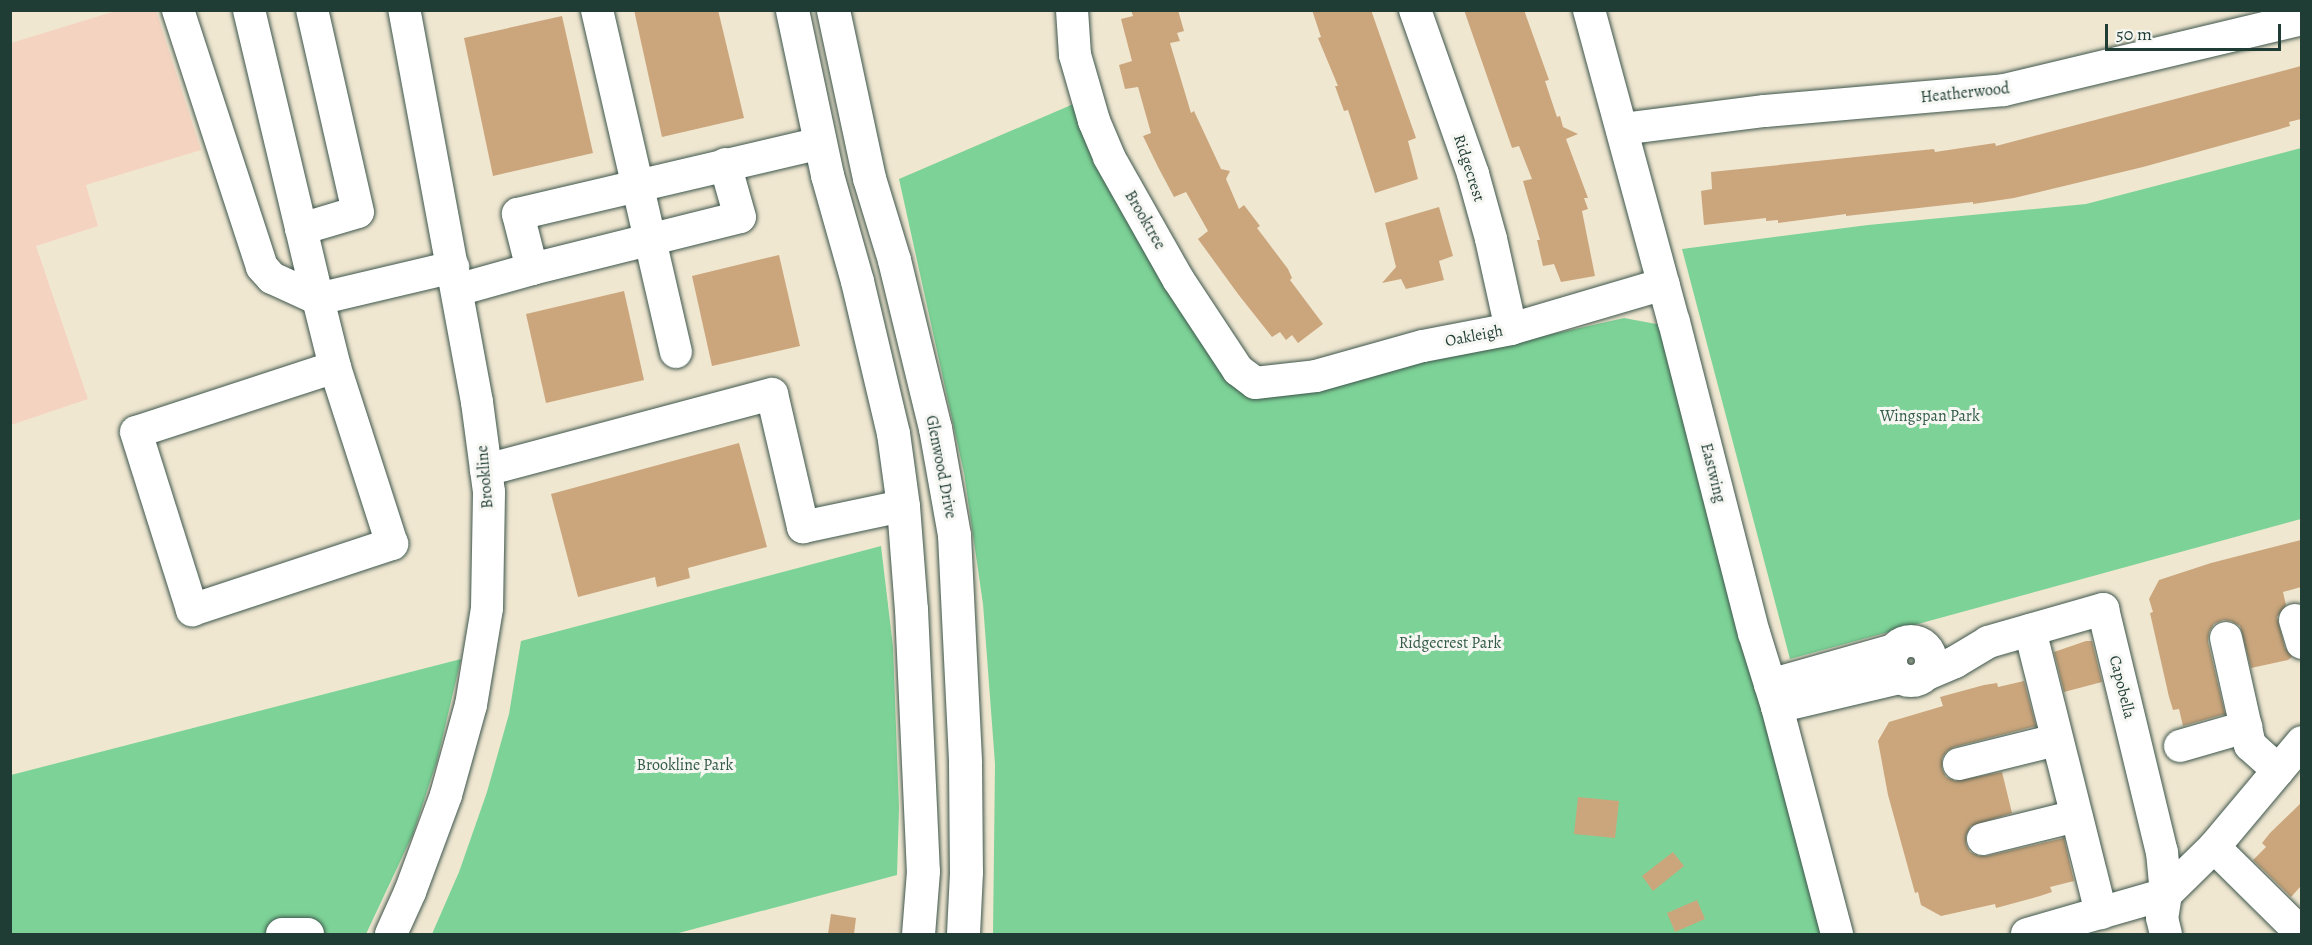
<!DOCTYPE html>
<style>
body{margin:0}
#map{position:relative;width:2312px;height:945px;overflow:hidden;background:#f0e7d1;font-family:Alegreya,serif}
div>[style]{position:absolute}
.built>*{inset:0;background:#f5d3c1}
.green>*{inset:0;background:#7dd397}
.building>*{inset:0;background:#cba67d}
.roads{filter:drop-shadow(0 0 2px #3e564c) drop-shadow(0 0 2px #3e564c)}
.minor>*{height:32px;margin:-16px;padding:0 16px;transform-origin:16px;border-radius:16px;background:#fff}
.minor>.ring{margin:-16px;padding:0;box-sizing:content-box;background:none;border:32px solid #fff;border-radius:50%}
.major>*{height:33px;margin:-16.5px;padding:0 16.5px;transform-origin:16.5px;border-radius:16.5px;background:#fff}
span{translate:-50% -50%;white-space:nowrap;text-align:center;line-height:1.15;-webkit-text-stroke:6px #f6f6f2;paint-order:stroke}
.street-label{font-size:16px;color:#1f3d34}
.park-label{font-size:16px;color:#325b48}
.frame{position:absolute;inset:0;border:12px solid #1f3d34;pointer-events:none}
.scale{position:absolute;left:2105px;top:24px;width:176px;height:27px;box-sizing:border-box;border:3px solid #1f3d34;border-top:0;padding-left:8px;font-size:18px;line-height:21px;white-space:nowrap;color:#1f3d34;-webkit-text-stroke:4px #f6f6f2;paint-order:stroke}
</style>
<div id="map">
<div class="built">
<i style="clip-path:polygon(119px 10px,156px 11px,201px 150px,86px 185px,98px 226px,36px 246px,88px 399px,11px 425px,11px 43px)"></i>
</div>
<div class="green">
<i style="clip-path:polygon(1092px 96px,1249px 380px,1329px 377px,1508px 344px,1624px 318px,1667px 326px,1833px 934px,993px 934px,995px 764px,983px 604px,964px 473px,899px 179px)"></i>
<i style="clip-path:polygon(2301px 148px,2301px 519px,1790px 659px,1682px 249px,1868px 225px,2086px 204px)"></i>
<i style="clip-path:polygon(881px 546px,893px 647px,899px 808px,897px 875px,675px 934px,432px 934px,459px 872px,487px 792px,509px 714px,521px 641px)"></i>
<i style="clip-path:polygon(461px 659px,437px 761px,413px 834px,366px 934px,11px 934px,11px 775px)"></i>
</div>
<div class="building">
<i style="clip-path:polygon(634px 10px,718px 10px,744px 118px,662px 137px)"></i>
<i style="clip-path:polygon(1131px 10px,1178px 10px,1184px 31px,1177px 33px,1180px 41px,1170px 43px,1191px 113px,1194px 111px,1221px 169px,1230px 171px,1226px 179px,1239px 209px,1244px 205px,1260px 226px,1257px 228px,1288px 269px,1292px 278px,1290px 280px,1323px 324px,1298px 343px,1292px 335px,1286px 340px,1280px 332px,1272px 337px,1238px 294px,1198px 239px,1208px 231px,1186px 192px,1174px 197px,1158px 167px,1143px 136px,1151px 133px,1138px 87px,1125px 89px,1119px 65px,1132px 61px,1121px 19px,1133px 16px)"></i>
<i style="clip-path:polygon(1312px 10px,1371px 10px,1416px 138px,1408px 141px,1418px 179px,1375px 193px,1348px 110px,1344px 111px,1335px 86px,1338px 86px,1318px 38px,1321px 37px)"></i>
<i style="clip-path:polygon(1464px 10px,1524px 10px,1549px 80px,1545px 81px,1557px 117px,1560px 116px,1563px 127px,1578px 134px,1566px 139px,1588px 198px,1584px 198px,1588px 209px,1582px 211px,1595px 276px,1561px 282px,1554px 264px,1543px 266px,1537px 240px,1540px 240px,1523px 181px,1532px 179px,1519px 146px,1512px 148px)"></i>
<i style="clip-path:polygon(562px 16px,593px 153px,493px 176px,464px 38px)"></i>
<i style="clip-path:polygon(2301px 66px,2301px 119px,2289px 122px,2290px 126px,2277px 130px,2143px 167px,2014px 198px,1973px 204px,1973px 202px,1846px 216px,1846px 214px,1778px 223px,1778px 220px,1766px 221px,1766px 218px,1704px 225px,1701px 191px,1712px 189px,1711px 172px,1934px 149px,1935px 152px,1995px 143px,1996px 146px)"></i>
<i style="clip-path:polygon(1439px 207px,1453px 256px,1439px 261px,1444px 280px,1406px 289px,1401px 279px,1382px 283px,1396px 267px,1385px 223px)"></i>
<i style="clip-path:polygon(779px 255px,800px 346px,712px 366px,692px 276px)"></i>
<i style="clip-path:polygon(624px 291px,644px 380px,546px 403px,526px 314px)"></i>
<i style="clip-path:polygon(739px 443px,767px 547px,688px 568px,690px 578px,657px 587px,655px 577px,578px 597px,551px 494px)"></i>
<i style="clip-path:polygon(2301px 540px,2301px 587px,2283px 592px,2286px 605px,2277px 617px,2285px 648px,2292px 657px,2288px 660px,2251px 668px,2240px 626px,2231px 621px,2223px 620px,2214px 624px,2209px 632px,2208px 642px,2225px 714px,2183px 726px,2179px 709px,2173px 710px,2169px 697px,2150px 613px,2153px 612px,2149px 599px,2159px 580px,2211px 563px)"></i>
<i style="clip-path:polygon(2086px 641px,2092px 641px,2102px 682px,2064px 692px,2054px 652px)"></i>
<i style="clip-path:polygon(2024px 681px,2036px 726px,1954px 747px,1947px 751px,1942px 758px,1942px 769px,1946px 777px,1955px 781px,2002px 772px,2012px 813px,1971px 826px,1966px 835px,1966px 844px,1970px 852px,1979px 856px,1987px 856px,2064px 838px,2074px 881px,2050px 887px,2052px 892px,2040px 896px,1996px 908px,1995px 904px,1941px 916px,1921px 905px,1918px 892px,1915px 893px,1888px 795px,1878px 741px,1889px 722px,1943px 706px,1940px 697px,1984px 685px,1997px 683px,1998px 687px)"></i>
<i style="clip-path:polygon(1578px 797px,1619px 801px,1615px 838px,1574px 834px)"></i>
<i style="clip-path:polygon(2301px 803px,2301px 886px,2291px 897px,2253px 860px,2266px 847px,2262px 843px,2270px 833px)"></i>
<i style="clip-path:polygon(1673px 852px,1684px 866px,1653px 891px,1642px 876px)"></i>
<i style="clip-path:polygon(1697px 900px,1705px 919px,1675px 932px,1667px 913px)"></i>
<i style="clip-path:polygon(831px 914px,856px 918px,854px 934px,828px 934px)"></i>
</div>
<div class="roads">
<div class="minor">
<i style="left:178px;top:10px;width:270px;rotate:71.9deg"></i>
<i style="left:262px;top:267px;width:15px;rotate:48deg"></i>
<i style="left:272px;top:278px;width:51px;rotate:24.5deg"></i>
<i style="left:249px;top:10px;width:297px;rotate:76.6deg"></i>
<i style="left:597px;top:10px;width:351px;rotate:77deg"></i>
<i style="left:1072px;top:10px;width:45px;rotate:86.2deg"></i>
<i style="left:1075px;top:55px;width:69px;rotate:73.9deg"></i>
<i style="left:1094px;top:121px;width:39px;rotate:67deg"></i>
<i style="left:1109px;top:157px;width:140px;rotate:60.5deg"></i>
<i style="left:1178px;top:279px;width:109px;rotate:56.6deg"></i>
<i style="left:1238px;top:370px;width:21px;rotate:37deg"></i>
<i style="left:1255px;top:383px;width:61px;rotate:-6.5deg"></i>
<i style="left:1316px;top:376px;width:111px;rotate:-15.7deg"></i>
<i style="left:1423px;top:346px;width:90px;rotate:-10.9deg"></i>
<i style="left:1511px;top:329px;width:159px;rotate:-16.4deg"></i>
<i style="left:1415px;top:10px;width:174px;rotate:70.5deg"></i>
<i style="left:1473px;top:174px;width:67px;rotate:74.5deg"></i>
<i style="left:1491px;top:239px;width:92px;rotate:77.5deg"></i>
<i style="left:1589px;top:10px;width:323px;rotate:74.8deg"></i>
<i style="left:1674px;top:322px;width:321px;rotate:75.6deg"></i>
<i style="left:1754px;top:633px;width:77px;rotate:72.7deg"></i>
<i style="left:1777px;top:707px;width:235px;rotate:75.2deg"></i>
<i style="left:1622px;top:129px;width:144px;rotate:-7.2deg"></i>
<i style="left:1765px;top:111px;width:240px;rotate:-5deg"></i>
<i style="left:2004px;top:90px;width:306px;rotate:-13.4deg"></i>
<i style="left:301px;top:229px;width:59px;rotate:-16.6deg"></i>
<i style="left:358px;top:212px;width:207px;rotate:-102.8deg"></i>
<i style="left:532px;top:269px;width:214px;rotate:-14deg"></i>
<i style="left:740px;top:217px;width:55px;rotate:-105.8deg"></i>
<i style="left:457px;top:290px;width:78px;rotate:-15.6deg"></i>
<i style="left:532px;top:269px;width:57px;rotate:-104.3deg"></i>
<i style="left:518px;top:214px;width:310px;rotate:-13.2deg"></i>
<i style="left:335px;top:367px;width:209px;rotate:161.9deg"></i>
<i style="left:136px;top:432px;width:187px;rotate:72.5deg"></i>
<i style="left:192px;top:610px;width:211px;rotate:-18.3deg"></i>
<i style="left:392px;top:544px;width:186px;rotate:-107.9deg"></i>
<i style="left:335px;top:367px;width:70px;rotate:-104deg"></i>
<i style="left:318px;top:299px;width:139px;rotate:-13.3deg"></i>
<i style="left:486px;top:470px;width:296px;rotate:-14.9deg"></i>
<i style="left:772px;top:394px;width:137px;rotate:76.9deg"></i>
<i style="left:803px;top:527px;width:102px;rotate:-11.9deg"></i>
<i style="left:2295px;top:620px;width:24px;rotate:73deg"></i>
<i style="left:2030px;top:630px;width:292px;rotate:75.9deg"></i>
<i style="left:2226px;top:638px;width:110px;rotate:77.4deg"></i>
<i style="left:2250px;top:745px;width:38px;rotate:42deg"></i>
<i class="ring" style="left:1891px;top:641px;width:8px;height:8px"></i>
<i style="left:1927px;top:674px;width:30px;rotate:-23deg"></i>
<i style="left:1955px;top:662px;width:39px;rotate:-31deg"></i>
<i style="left:1988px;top:642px;width:120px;rotate:-16deg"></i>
<i style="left:2103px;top:609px;width:250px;rotate:76.4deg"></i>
<i style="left:2162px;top:852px;width:42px;rotate:84.6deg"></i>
<i style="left:2166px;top:894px;width:24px;rotate:99deg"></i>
<i style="left:2162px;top:918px;width:16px;rotate:76deg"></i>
<i style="left:1770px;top:685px;width:129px;rotate:-15.8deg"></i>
<i style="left:1777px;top:707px;width:126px;rotate:-13.3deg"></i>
<i style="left:2180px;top:746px;width:69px;rotate:-16.1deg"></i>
<i style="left:1959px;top:764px;width:100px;rotate:-13.9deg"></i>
<i style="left:1983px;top:839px;width:96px;rotate:-13.9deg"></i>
<i style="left:2214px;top:847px;width:124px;rotate:44.7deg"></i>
<i style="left:282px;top:934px;width:26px"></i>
<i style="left:391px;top:934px;width:46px;rotate:-65.7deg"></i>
<i style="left:410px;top:892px;width:103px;rotate:-69.6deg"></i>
<i style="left:446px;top:795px;width:93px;rotate:-74.5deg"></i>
<i style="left:471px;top:705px;width:98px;rotate:-80.6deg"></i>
<i style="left:487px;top:608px;width:116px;rotate:-89deg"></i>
<i style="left:489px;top:492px;width:91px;rotate:-97.6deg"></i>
<i style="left:477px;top:402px;width:399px;rotate:-100.5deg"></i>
<i style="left:2027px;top:934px;width:145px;rotate:-16.1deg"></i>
<i style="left:2166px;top:894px;width:67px;rotate:-44.4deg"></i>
<i style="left:2214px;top:847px;width:137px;rotate:-50deg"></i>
</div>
<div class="major">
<i style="left:792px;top:10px;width:169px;rotate:78deg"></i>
<i style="left:827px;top:175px;width:110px;rotate:74.2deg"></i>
<i style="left:857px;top:281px;width:156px;rotate:76.7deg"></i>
<i style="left:893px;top:433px;width:74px;rotate:82.2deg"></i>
<i style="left:903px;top:506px;width:103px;rotate:85.6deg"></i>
<i style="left:911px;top:609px;width:262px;rotate:87.4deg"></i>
<i style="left:923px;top:871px;width:63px;rotate:94.5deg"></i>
<i style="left:833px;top:10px;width:172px;rotate:77.9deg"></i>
<i style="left:869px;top:178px;width:86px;rotate:73deg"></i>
<i style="left:894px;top:260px;width:173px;rotate:76.3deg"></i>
<i style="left:935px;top:428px;width:109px;rotate:79.9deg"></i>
<i style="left:954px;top:535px;width:228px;rotate:87.2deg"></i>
<i style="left:965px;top:763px;width:109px;rotate:89.5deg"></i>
<i style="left:966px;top:872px;width:62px;rotate:92.8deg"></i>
</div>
</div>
<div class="street-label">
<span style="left:1965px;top:93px;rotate:-6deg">Heatherwood</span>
<span style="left:1469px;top:168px;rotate:72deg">Ridgecrest</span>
<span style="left:1145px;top:220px;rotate:60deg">Brooktree</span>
<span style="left:1474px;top:336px;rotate:-11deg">Oakleigh</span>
<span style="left:941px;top:467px;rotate:79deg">Glenwood Drive</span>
<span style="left:1713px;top:473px;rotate:76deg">Eastwing</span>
<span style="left:485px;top:477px;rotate:-95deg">Brookline</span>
<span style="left:2122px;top:687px;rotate:76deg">Capobella</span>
</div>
<div class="park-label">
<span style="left:1930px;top:416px">Wingspan Park</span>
<span style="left:1450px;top:643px">Ridgecrest Park</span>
<span style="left:685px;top:765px">Brookline Park</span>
</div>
<div class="frame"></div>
<div class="scale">50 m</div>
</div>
